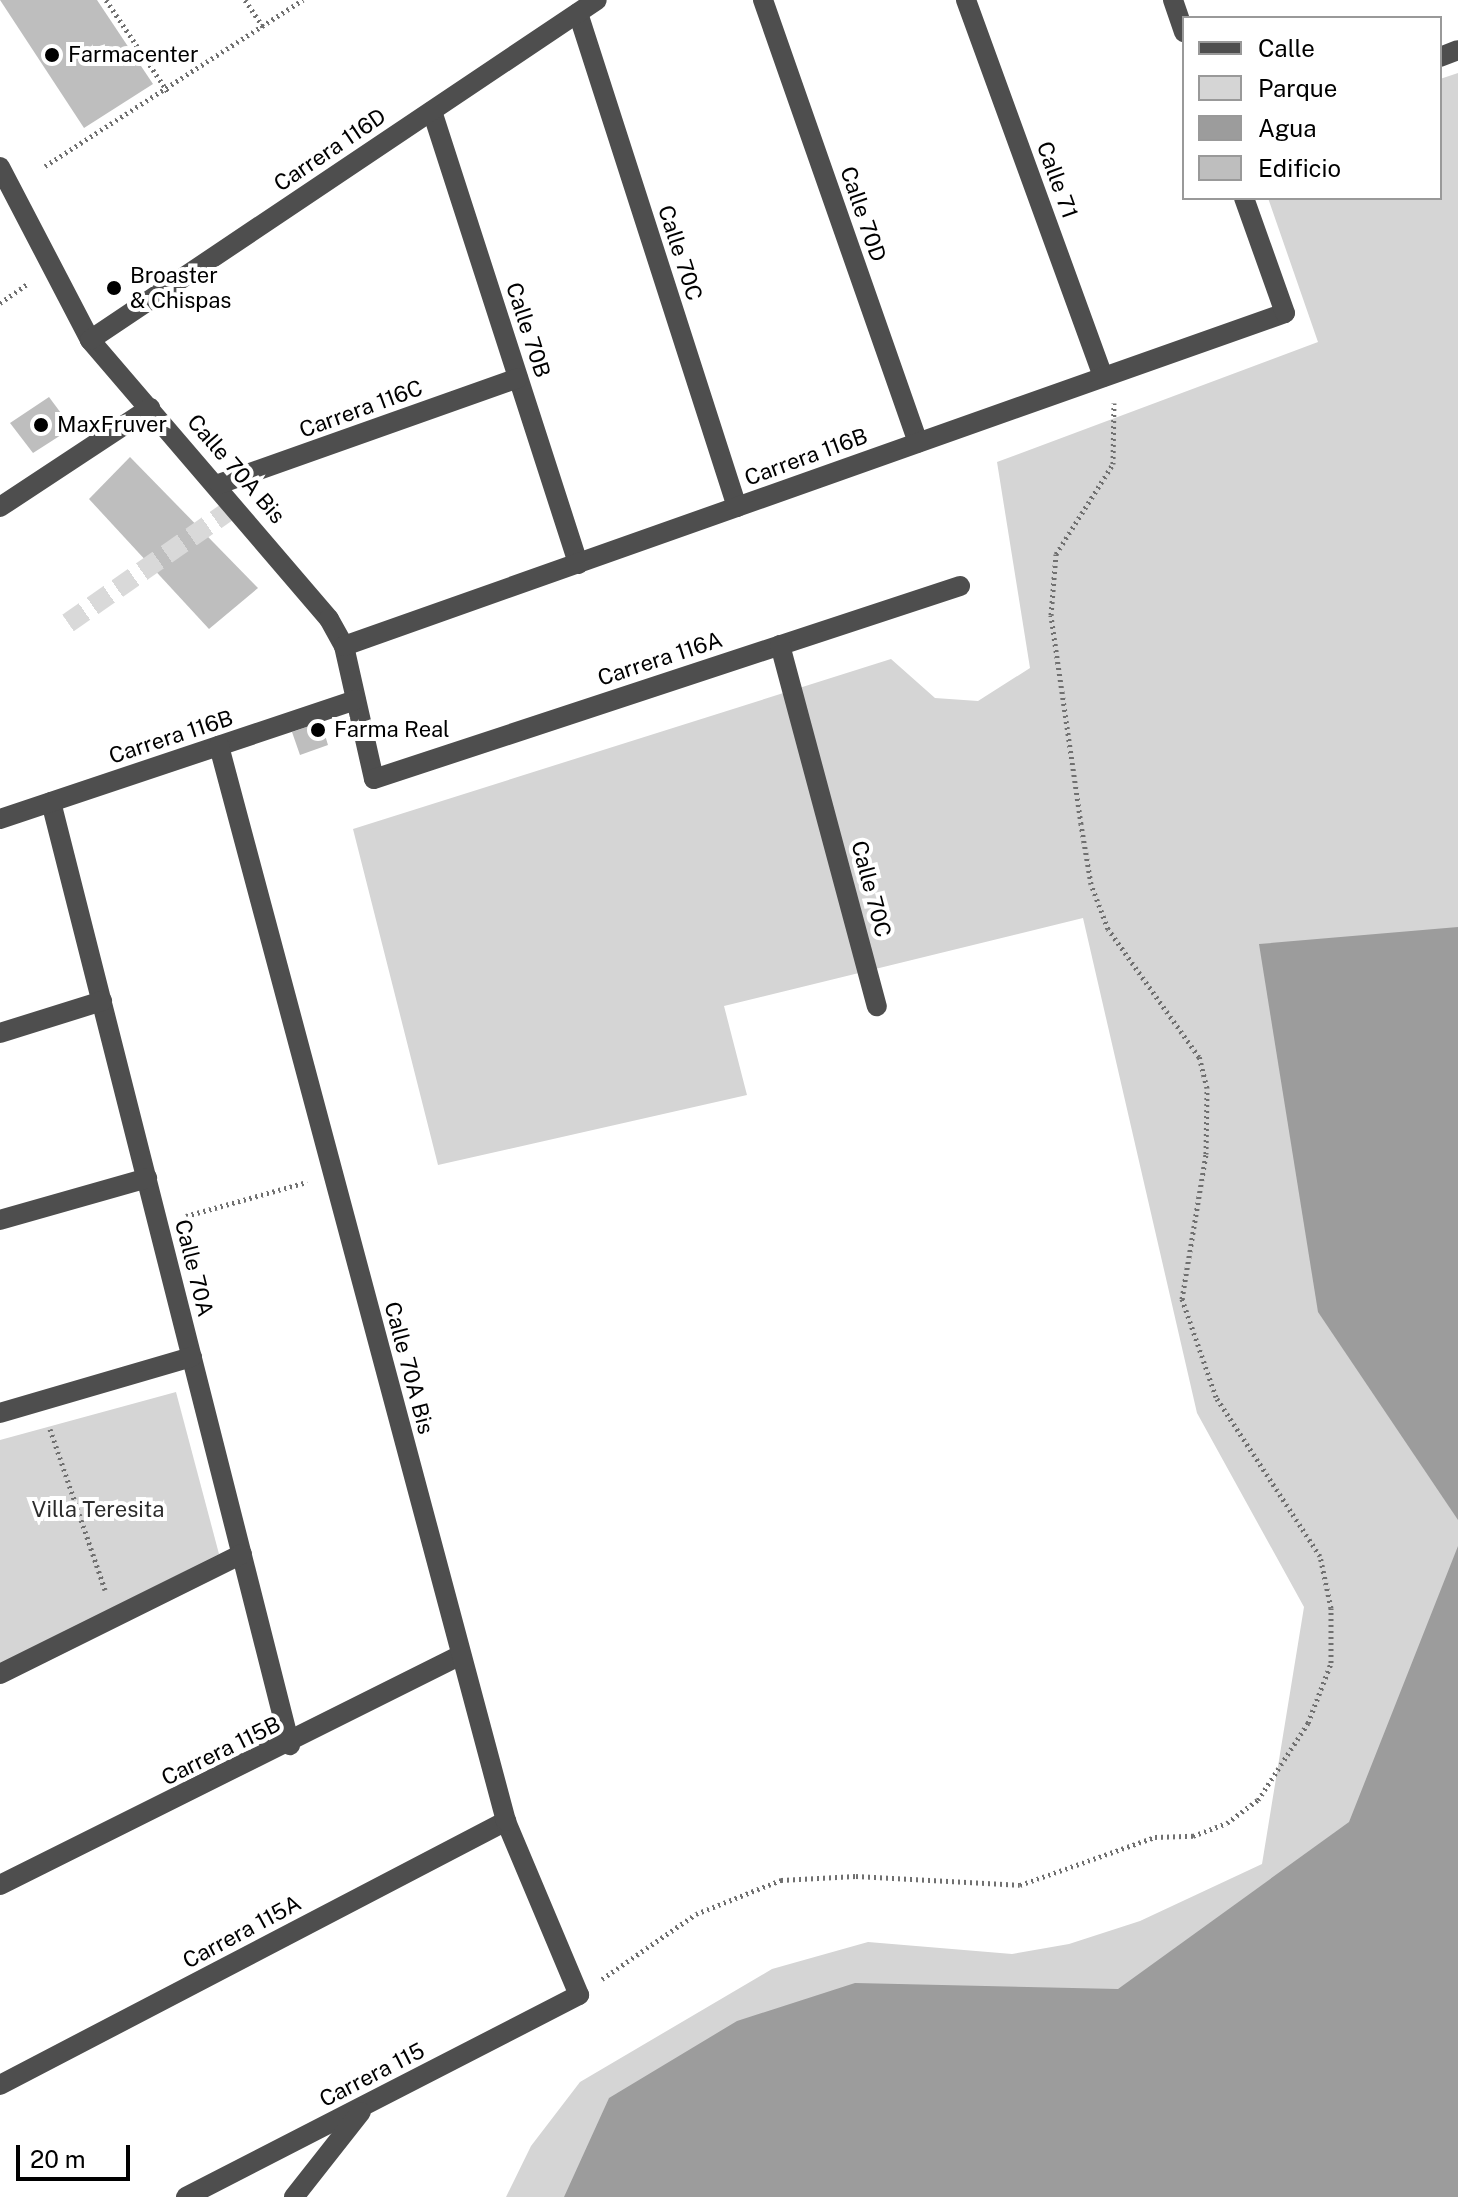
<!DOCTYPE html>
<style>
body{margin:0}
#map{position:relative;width:1458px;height:2197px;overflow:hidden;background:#fff;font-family:"Public Sans",sans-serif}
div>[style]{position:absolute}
.green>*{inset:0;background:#d5d5d5}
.water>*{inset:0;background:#9c9c9c}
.building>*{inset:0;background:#bebebe}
.minor-tunnel>*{height:20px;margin-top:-10px;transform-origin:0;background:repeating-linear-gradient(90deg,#d9d9d9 0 20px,transparent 0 30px)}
.path>*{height:5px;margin-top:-2.5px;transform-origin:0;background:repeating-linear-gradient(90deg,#707070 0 2px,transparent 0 6px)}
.minor>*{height:20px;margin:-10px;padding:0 10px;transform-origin:10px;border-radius:10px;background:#4e4e4e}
.dots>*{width:22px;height:22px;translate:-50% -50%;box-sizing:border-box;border:4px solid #fff;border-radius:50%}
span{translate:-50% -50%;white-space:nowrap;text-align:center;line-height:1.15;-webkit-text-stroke:8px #fff;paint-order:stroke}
.poi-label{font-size:22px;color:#000}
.left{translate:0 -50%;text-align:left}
.street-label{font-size:22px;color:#000}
.park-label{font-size:22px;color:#2c2c2c}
.legend{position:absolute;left:1182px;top:16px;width:260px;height:184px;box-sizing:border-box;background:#fff;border:2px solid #999;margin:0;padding:10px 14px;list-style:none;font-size:24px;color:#000}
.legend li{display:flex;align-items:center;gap:16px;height:40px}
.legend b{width:40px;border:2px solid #999}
.scale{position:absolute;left:16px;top:2145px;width:114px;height:36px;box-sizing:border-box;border:4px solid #000;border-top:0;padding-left:10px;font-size:24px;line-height:28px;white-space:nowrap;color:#000;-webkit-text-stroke:6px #fff;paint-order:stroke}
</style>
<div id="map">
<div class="green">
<i style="clip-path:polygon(1458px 73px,1458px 2197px,506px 2197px,531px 2146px,580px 2082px,772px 1969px,868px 1942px,1012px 1954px,1069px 1944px,1140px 1921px,1262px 1864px,1304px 1607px,1197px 1413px,1083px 918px,724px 1006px,747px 1095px,438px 1165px,353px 829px,891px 659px,935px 698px,978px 701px,1030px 668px,997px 462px,1318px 342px,1268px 198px,1440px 198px,1440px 79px)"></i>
<i style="clip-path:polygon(176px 1392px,219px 1554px,0 1664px,0 1440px)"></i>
</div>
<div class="water">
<i style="clip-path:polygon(1458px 927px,1458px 1520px,1318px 1312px,1259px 944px)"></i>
<i style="clip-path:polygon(1458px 1546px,1458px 2197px,564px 2197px,609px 2098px,737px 2021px,855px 1983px,1118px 1989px,1349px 1822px)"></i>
</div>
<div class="building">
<i style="clip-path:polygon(0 0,97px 0,153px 84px,84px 128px)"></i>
<i style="clip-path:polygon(49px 397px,72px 428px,33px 453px,10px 423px)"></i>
<i style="clip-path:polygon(130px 457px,258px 588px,209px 629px,89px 499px)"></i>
<i style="clip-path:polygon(321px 722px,328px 745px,300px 755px,292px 732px)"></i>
</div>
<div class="minor-tunnel">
<i style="left:68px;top:623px;width:206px;rotate:-34.9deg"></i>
</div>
<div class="path">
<i style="left:106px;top:0;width:111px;rotate:56deg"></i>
<i style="left:245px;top:0;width:32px;rotate:56deg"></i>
<i style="left:45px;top:166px;width:307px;rotate:-32.8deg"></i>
<i style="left:0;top:303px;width:35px;rotate:-35deg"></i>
<i style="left:186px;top:1216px;width:126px;rotate:-15.7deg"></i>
<i style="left:50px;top:1429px;width:170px;rotate:71.1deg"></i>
<i style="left:602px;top:1979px;width:114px;rotate:-34.7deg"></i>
<i style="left:696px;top:1914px;width:92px;rotate:-21.8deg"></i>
<i style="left:781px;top:1880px;width:75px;rotate:-3.1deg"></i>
<i style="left:856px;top:1876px;width:164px;rotate:3.1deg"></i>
<i style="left:1020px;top:1885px;width:143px;rotate:-19.6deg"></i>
<i style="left:1155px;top:1837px;width:38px;rotate:-2deg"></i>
<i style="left:1193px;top:1836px;width:36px;rotate:-21deg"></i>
<i style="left:1227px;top:1823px;width:39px;rotate:-37deg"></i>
<i style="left:1258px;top:1800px;width:92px;rotate:-57deg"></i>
<i style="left:1308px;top:1723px;width:64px;rotate:-69deg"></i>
<i style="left:1331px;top:1663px;width:55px;rotate:-90deg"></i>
<i style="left:1331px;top:1608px;width:53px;rotate:-101.9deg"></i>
<i style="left:1320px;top:1556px;width:190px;rotate:-123.2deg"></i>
<i style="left:1216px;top:1397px;width:104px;rotate:-109.1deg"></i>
<i style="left:1182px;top:1299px;width:147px;rotate:-80.6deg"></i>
<i style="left:1206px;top:1154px;width:66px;rotate:-89.1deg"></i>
<i style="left:1207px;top:1088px;width:32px;rotate:-104deg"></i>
<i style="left:1199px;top:1057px;width:157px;rotate:-125.4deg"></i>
<i style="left:1108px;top:929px;width:48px;rotate:-110.7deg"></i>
<i style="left:1091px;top:884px;width:61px;rotate:-99.5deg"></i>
<i style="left:1081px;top:824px;width:211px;rotate:-98.2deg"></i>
<i style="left:1051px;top:615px;width:61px;rotate:-85.3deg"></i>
<i style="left:1056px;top:554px;width:107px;rotate:-57.7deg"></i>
<i style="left:1113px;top:464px;width:61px;rotate:-89.1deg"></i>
</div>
<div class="minor">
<i style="left:763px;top:0;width:469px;rotate:70.7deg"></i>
<i style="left:966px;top:0;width:401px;rotate:70deg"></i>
<i style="left:1173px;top:0;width:34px;rotate:71deg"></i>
<i style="left:578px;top:13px;width:519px;rotate:72.16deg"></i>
<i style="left:1440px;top:57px;width:19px;rotate:-21deg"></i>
<i style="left:432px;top:111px;width:476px;rotate:72.1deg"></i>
<i style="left:0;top:167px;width:195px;rotate:62.5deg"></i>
<i style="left:90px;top:340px;width:367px;rotate:49.4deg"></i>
<i style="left:329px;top:619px;width:31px;rotate:61deg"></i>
<i style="left:344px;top:646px;width:136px;rotate:77.3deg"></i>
<i style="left:374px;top:779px;width:617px;rotate:-18.23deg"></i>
<i style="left:90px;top:340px;width:610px;rotate:-33.85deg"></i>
<i style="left:219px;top:484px;width:317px;rotate:-19.5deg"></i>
<i style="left:0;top:507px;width:180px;rotate:-33.4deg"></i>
<i style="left:780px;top:645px;width:374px;rotate:75deg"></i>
<i style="left:344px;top:646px;width:998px;rotate:-19.49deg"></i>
<i style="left:1285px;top:313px;width:122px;rotate:-109.6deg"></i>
<i style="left:51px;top:802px;width:973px;rotate:75.78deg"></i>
<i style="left:0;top:819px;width:375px;rotate:-18.5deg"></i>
<i style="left:0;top:1033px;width:107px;rotate:-17.4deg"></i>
<i style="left:0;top:1220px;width:153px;rotate:-15.9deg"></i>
<i style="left:0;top:1413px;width:200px;rotate:-16.3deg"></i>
<i style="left:0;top:1674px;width:270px;rotate:-26.4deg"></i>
<i style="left:0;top:1885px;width:515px;rotate:-26.52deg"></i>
<i style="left:0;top:2085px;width:571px;rotate:-27.55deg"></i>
<i style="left:186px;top:2197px;width:442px;rotate:-27.2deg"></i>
<i style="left:579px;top:1995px;width:189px;rotate:-112.8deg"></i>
<i style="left:506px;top:1821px;width:1113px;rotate:-104.95deg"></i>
<i style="left:294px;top:2197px;width:108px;rotate:-51.8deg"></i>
</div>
<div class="dots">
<i style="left:52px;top:55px;background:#000"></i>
<i style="left:114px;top:288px;background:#000"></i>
<i style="left:41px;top:425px;background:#000"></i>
<i style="left:318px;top:730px;background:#000"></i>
</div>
<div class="poi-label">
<span class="left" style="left:68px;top:55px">Farmacenter</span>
<span class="left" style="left:130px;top:288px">Broaster<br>&amp; Chispas</span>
<span class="left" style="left:57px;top:425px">MaxFruver</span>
<span class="left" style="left:334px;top:730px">Farma Real</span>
</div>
<div class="street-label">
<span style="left:330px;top:150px;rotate:-34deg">Carrera 116D</span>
<span style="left:1057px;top:180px;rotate:70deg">Calle 71</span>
<span style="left:863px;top:214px;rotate:71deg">Calle 70D</span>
<span style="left:680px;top:253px;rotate:72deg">Calle 70C</span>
<span style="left:528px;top:330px;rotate:72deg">Calle 70B</span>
<span style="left:361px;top:409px;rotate:-20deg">Carrera 116C</span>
<span style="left:806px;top:457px;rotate:-20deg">Carrera 116B</span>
<span style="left:236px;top:469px;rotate:49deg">Calle 70A Bis</span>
<span style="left:660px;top:659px;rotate:-18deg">Carrera 116A</span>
<span style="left:171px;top:737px;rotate:-18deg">Carrera 116B</span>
<span style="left:871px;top:889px;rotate:75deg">Calle 70C</span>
<span style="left:194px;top:1268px;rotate:76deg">Calle 70A</span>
<span style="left:409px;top:1368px;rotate:75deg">Calle 70A Bis</span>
<span style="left:221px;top:1751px;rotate:-26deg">Carrera 115B</span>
<span style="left:242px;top:1932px;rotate:-28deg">Carrera 115A</span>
<span style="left:372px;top:2075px;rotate:-27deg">Carrera 115</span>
</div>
<div class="park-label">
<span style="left:98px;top:1510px">Villa Teresita</span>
</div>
<ul class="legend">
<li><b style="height:10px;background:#4e4e4e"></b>Calle</li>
<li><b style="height:22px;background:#d5d5d5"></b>Parque</li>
<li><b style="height:22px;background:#9c9c9c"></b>Agua</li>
<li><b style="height:22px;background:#bebebe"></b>Edificio</li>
</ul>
<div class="scale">20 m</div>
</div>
